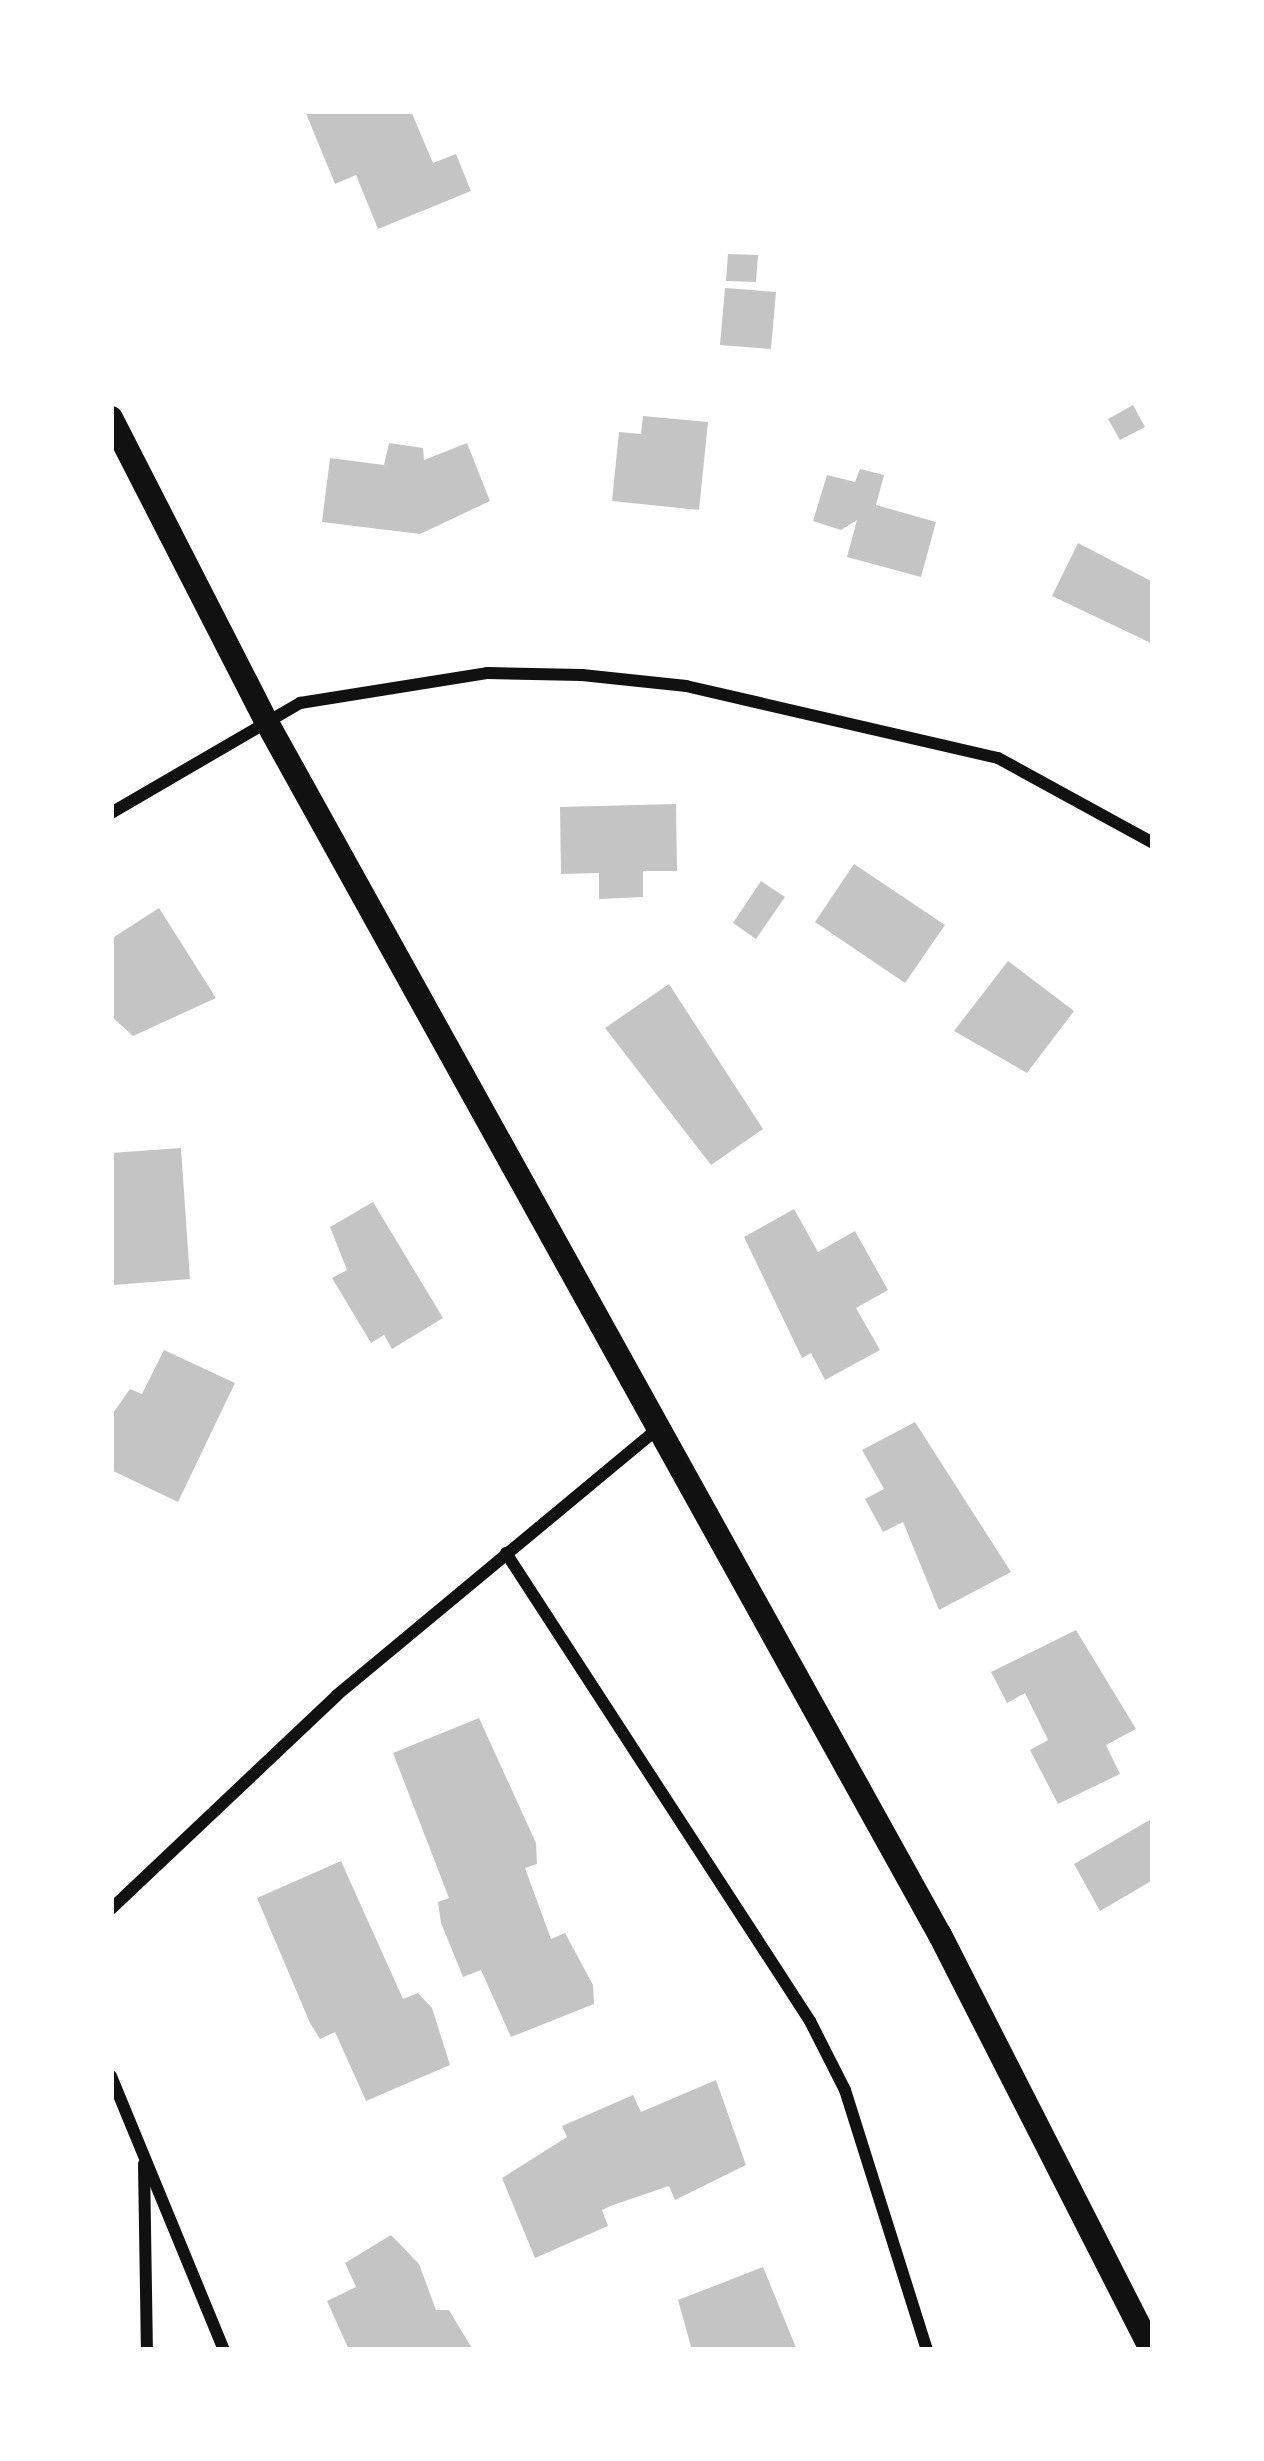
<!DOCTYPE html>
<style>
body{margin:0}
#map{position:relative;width:1264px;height:2461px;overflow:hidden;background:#fff;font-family:Spectral,serif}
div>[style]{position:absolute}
.building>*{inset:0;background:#c4c4c4}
.minor>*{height:12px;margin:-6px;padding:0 6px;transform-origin:6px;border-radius:6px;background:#111}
.secondary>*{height:24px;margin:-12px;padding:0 12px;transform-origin:12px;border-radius:12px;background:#111}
span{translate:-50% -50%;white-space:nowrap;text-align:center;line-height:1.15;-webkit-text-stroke:9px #fff;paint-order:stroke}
.frame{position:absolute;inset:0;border:114px solid #fff;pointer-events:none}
</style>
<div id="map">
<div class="building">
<i style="clip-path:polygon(305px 111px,411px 111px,433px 163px,456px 154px,471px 191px,378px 229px,356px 175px,335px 184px)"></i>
<i style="clip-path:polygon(728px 254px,758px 255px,756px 282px,726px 281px)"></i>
<i style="clip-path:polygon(725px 288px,776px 292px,771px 349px,720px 345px)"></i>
<i style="clip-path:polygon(1133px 405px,1145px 427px,1120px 440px,1108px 419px)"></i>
<i style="clip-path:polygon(643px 416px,708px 422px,699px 510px,612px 501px,619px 432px,641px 434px)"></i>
<i style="clip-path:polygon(389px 443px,423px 448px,424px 460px,467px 443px,490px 501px,420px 534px,322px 522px,330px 458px,384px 465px)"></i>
<i style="clip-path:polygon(860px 469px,884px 475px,876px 505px,936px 522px,921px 577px,847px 557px,857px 520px,841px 530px,813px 521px,827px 475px,855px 482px)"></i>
<i style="clip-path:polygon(1078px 543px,1153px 582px,1153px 644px,1052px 596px)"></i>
<i style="clip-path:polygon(676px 804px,677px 871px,643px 871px,643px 897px,599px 899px,599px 873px,561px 874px,560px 807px)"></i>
<i style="clip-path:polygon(854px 864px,945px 925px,905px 983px,815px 922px)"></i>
<i style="clip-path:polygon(761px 881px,785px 897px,756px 939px,733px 923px)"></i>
<i style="clip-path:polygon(159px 908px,216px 998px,133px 1036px,111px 1016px,111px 939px)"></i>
<i style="clip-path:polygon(1008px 961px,1074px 1011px,1027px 1073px,954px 1031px)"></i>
<i style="clip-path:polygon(669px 984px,763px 1129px,711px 1165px,605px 1028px)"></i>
<i style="clip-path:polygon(181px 1148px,190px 1279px,113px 1285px,111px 1153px)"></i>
<i style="clip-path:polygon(373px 1202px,443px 1318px,392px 1349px,384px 1335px,371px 1343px,332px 1278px,347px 1270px,330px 1227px)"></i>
<i style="clip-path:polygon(794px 1209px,818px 1252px,855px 1231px,888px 1290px,856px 1308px,880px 1350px,825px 1380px,811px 1353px,802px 1358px,744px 1237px)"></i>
<i style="clip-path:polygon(164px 1350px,235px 1383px,178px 1502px,111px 1470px,111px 1416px,130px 1389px,142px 1394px)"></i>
<i style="clip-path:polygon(915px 1422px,1011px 1572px,939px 1610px,903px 1522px,883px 1532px,865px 1499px,884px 1489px,862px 1450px)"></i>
<i style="clip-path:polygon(1076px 1630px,1136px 1729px,1106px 1745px,1120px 1774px,1058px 1804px,1030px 1750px,1048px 1740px,1025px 1693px,1007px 1703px,991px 1672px)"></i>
<i style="clip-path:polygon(479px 1718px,536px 1843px,537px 1864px,525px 1868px,551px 1939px,565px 1933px,593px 1985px,594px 2004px,511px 2037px,481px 1970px,463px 1977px,441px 1923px,438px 1902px,449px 1898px,393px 1753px)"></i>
<i style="clip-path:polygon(1153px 1818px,1153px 1880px,1100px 1911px,1074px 1864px)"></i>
<i style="clip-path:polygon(341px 1861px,403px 1999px,418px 1993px,432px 2008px,450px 2065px,366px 2101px,335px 2032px,320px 2039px,310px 2023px,257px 1898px)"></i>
<i style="clip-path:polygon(716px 2080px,746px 2165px,675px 2200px,669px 2186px,613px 2205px,602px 2210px,608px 2226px,535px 2258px,502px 2178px,567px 2137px,562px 2126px,633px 2095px,641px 2112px)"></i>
<i style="clip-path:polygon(391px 2235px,419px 2264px,436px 2310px,449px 2310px,473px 2350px,349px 2350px,327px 2301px,356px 2287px,345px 2263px)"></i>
<i style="clip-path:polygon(763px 2267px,797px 2350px,692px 2350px,678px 2300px)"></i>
</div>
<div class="minor">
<i style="left:111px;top:813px;width:219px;rotate:-30.2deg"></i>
<i style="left:300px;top:703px;width:189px;rotate:-9.1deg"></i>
<i style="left:487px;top:673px;width:95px;rotate:1.2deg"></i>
<i style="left:582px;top:675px;width:105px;rotate:6deg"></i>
<i style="left:686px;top:686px;width:320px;rotate:13deg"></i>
<i style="left:998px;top:758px;width:177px;rotate:28.7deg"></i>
<i style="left:506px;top:1553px;width:558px;rotate:56.99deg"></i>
<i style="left:810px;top:2021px;width:77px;rotate:63.1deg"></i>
<i style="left:845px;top:2090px;width:273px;rotate:72.5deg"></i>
<i style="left:111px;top:1909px;width:311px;rotate:-43.4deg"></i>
<i style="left:337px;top:1695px;width:415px;rotate:-39.7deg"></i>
<i style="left:111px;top:2076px;width:296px;rotate:67.6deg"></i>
<i style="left:144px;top:2164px;width:186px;rotate:89.1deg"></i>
</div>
<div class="secondary">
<i style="left:111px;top:418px;width:338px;rotate:62.9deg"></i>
<i style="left:265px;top:719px;width:1391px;rotate:60.97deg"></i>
<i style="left:940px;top:1935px;width:466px;rotate:63deg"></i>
</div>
<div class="frame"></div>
</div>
